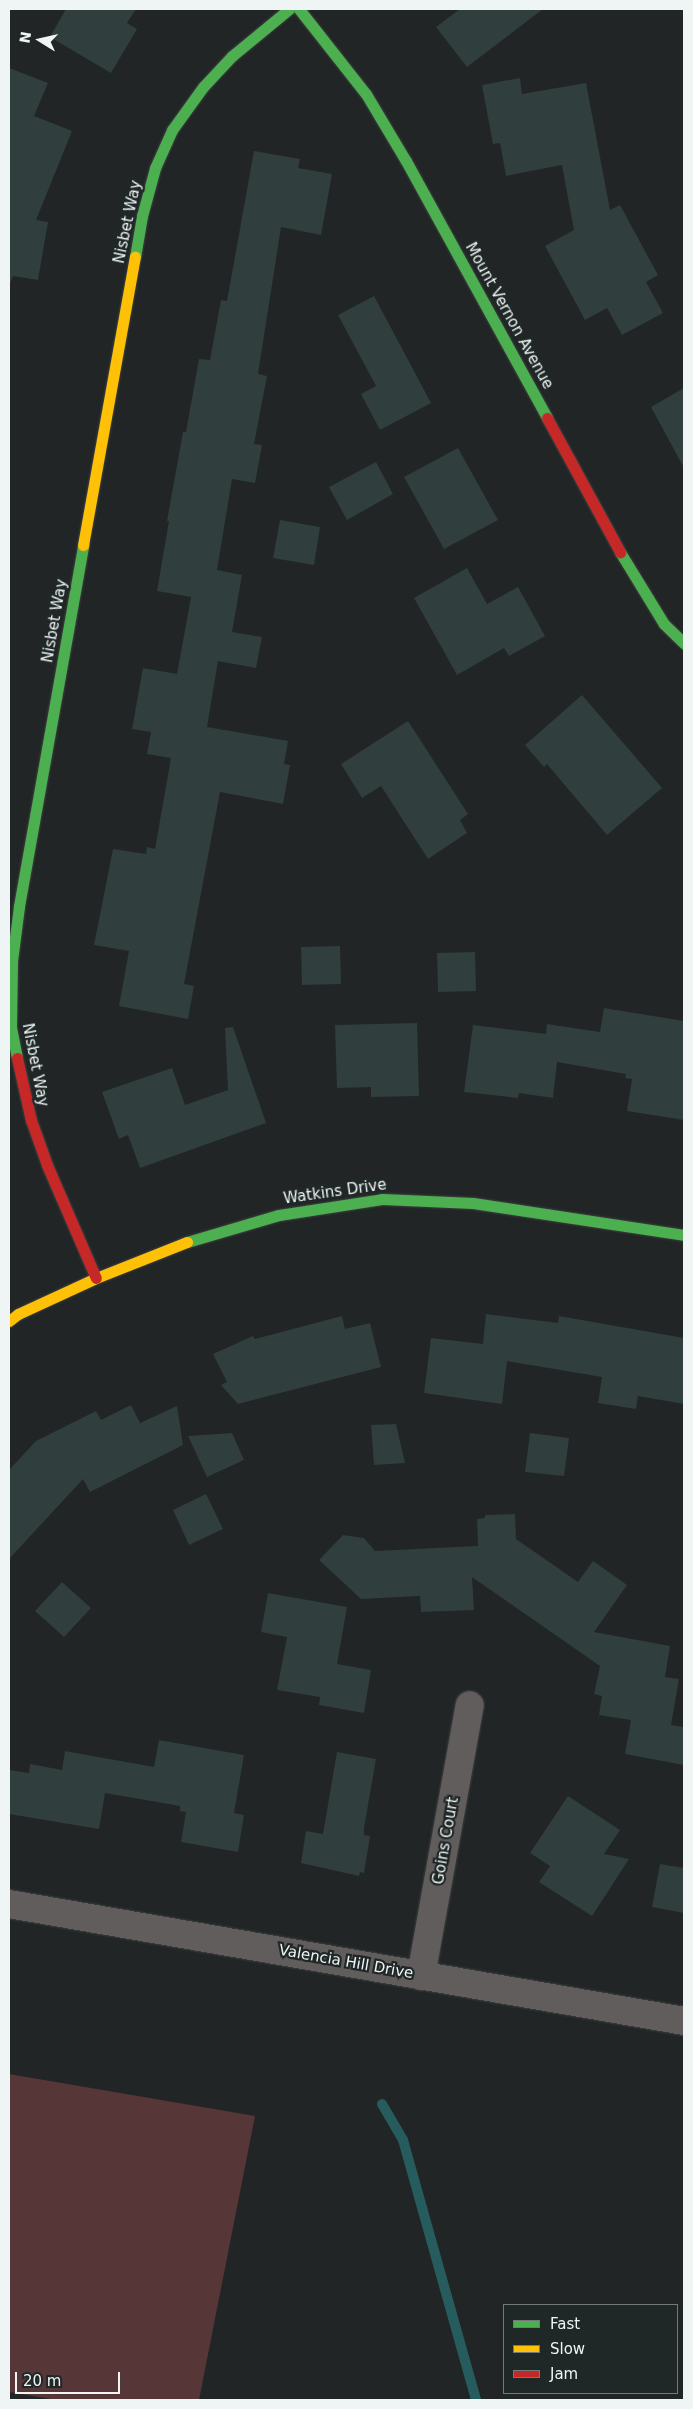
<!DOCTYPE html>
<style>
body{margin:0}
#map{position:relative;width:693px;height:2409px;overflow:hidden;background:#212525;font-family:"DejaVu Sans",sans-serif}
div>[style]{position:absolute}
.green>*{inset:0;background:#573638}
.stream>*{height:10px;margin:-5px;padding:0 5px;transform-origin:5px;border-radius:5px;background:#265c5d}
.building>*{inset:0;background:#303e3e}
.roads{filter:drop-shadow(0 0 1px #3f4141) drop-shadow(0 0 1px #3f4141)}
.street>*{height:28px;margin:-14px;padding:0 14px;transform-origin:14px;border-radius:14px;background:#625d5d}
.fast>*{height:11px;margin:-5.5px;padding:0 5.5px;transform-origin:5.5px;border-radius:5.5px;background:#4caf50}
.slow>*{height:11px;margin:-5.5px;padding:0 5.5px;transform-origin:5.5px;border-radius:5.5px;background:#ffc107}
.jam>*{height:11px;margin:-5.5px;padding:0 5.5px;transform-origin:5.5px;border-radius:5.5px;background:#c62828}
span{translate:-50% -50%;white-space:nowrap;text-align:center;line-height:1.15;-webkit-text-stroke:4.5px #1f2727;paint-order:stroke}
.street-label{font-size:15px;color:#eff4f4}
.frame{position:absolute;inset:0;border:10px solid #eff4f4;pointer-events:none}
.legend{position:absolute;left:503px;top:2304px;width:175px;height:90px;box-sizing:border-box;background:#1f2727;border:1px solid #727979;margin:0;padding:6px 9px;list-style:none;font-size:15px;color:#eff4f4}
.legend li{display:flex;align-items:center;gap:10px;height:25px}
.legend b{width:25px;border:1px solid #727979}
.north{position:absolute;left:15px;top:15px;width:50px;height:50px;-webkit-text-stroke:4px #1f2727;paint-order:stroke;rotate:280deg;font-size:14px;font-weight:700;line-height:20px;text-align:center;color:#eff4f4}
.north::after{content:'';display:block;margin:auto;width:18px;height:22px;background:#eff4f4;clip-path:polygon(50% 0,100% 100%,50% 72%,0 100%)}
.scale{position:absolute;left:15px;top:2372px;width:105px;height:22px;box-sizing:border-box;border:2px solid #eff4f4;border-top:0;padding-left:6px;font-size:15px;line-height:18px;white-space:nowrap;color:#eff4f4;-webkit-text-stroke:4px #1f2727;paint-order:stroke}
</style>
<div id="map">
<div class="green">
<i style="clip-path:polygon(9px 2074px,255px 2116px,199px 2400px,57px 2400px,9px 2392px)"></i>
</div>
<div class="stream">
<i style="left:382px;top:2104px;width:42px;rotate:59.7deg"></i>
<i style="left:403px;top:2140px;width:270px;rotate:74.3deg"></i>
</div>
<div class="building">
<i style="clip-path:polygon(66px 9px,136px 9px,127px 23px,137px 29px,111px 73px,50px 37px)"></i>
<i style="clip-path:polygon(460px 9px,543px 9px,467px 67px,436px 27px)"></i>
<i style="clip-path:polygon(9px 68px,48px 83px,34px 116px,72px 131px,36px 220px,48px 222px,38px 280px,13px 276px,10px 284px)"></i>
<i style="clip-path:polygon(520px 78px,522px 94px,586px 83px,610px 210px,620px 205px,658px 275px,646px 282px,663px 313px,622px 335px,607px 308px,585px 320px,545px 246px,574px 230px,562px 165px,506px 176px,500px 143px,493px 144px,482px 85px)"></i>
<i style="clip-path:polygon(254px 151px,300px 159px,298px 168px,332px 174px,321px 235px,281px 227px,258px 374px,267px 376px,254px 444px,262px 445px,255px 483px,232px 479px,217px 570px,242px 575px,232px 632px,262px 637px,256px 668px,218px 661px,207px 727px,288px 741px,284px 764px,290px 765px,283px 804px,220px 792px,184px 984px,194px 986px,188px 1019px,119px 1006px,129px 951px,94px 945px,113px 849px,146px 854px,147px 847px,155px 849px,171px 758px,147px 754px,151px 732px,132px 729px,143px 668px,177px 674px,191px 597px,157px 591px,169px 521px,167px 521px,183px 432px,186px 432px,199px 359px,210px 360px,221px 300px,227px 301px)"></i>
<i style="clip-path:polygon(374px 296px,431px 403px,380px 430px,361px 394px,376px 386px,338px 315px)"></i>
<i style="clip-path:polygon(684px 388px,684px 468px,651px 407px)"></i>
<i style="clip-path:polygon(458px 448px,498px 520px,444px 549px,404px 477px)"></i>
<i style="clip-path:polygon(376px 462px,393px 494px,347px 520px,329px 487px)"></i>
<i style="clip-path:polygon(280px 520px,320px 527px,314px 565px,273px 558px)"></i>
<i style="clip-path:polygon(467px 568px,487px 604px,518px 587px,545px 636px,509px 656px,504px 648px,457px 675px,414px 598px)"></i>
<i style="clip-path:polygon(582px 695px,662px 788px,607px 835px,547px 764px,544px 767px,525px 745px)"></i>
<i style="clip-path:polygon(408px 721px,468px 814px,460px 820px,467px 833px,428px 859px,381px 786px,362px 798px,341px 764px)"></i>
<i style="clip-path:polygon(340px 946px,341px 984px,302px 985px,301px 947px)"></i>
<i style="clip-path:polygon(475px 952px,476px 991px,438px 992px,437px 953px)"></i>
<i style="clip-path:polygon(604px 1008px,684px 1021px,684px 1120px,627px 1111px,632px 1079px,625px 1078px,626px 1074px,557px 1062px,553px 1098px,519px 1093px,518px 1098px,464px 1092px,473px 1025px,546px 1034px,547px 1024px,600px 1032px)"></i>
<i style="clip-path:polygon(417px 1023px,419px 1096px,371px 1097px,371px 1087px,337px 1088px,335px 1025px)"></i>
<i style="clip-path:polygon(233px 1027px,266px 1123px,140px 1168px,128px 1135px,119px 1139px,102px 1092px,172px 1068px,185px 1105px,228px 1090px,225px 1028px)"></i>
<i style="clip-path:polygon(486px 1314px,558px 1323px,559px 1316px,684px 1338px,684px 1404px,638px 1396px,636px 1409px,598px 1403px,602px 1377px,507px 1361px,502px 1404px,424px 1393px,431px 1338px,483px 1344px)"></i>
<i style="clip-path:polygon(342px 1316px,345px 1329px,370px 1323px,381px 1367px,238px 1404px,221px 1385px,227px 1382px,213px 1354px,253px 1336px,255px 1339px)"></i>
<i style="clip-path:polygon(131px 1405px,140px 1423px,177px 1406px,183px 1445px,90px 1492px,83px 1479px,9px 1559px,9px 1470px,36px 1441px,96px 1411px,101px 1420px)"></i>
<i style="clip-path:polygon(396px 1424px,405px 1463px,374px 1465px,371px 1425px)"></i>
<i style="clip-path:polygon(232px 1433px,244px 1460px,207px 1477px,188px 1436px)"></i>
<i style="clip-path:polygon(530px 1433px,569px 1438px,564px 1476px,525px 1472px)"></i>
<i style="clip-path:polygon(206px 1494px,223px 1529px,189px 1545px,173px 1510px)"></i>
<i style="clip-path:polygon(515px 1514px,516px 1539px,578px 1582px,593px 1561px,627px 1585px,594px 1632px,670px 1646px,665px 1677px,679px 1679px,671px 1725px,684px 1727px,684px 1765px,625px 1754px,631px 1720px,599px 1715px,602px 1696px,594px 1694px,600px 1666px,472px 1577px,474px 1610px,421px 1612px,420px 1596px,361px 1599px,319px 1560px,343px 1535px,364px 1538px,375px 1551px,478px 1546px,477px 1519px,485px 1518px,485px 1515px)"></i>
<i style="clip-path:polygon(62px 1582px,91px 1608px,64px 1637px,35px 1611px)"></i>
<i style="clip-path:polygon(268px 1593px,347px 1607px,337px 1664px,371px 1670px,364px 1713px,319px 1705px,320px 1697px,277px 1690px,287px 1637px,261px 1632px)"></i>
<i style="clip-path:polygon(159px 1740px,244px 1755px,234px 1813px,244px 1815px,238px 1852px,181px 1842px,186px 1812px,180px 1811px,180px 1806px,105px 1793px,99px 1829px,9px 1814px,9px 1770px,29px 1773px,30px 1764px,62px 1770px,65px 1751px,154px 1767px)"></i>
<i style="clip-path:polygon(337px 1752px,376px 1759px,364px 1828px,364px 1835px,370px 1836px,364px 1873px,360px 1872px,359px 1876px,301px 1863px,306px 1831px,323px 1834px)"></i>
<i style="clip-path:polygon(568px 1796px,620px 1830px,604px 1854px,629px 1859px,592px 1916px,539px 1882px,550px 1866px,530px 1853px)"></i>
<i style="clip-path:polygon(660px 1864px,684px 1868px,684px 1913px,652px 1907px)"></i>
</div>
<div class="roads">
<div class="street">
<i style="left:9px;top:1904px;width:685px;rotate:9.83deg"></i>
<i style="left:421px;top:1976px;width:275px;rotate:-79.8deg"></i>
</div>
<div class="fast">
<i style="left:299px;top:9px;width:108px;rotate:51.8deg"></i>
<i style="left:366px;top:94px;width:78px;rotate:59.2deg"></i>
<i style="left:406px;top:161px;width:293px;rotate:61.2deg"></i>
<i style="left:135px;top:257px;width:42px;rotate:-80.3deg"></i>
<i style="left:142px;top:216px;width:50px;rotate:-74.8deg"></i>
<i style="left:155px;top:168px;width:42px;rotate:-65.9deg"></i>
<i style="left:172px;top:130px;width:53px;rotate:-54.2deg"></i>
<i style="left:203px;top:87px;width:42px;rotate:-46.9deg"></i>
<i style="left:232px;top:56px;width:74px;rotate:-39.5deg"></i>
<i style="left:620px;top:552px;width:84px;rotate:58.6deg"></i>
<i style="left:664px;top:624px;width:28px;rotate:44deg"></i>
<i style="left:17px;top:1058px;width:31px;rotate:-101deg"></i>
<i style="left:11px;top:1028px;width:67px;rotate:-89.1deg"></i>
<i style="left:12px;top:961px;width:55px;rotate:-82.7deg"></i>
<i style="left:19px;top:906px;width:367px;rotate:-79.9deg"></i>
<i style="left:187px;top:1242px;width:96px;rotate:-16.4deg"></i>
<i style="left:279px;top:1215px;width:104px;rotate:-8.8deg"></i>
<i style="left:382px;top:1199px;width:91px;rotate:2.5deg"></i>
<i style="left:473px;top:1203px;width:213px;rotate:8.6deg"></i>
</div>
<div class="slow">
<i style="left:83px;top:545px;width:293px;rotate:-79.8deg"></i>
<i style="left:9px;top:1321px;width:11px;rotate:-38deg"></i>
<i style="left:18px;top:1314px;width:86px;rotate:-24.8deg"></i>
<i style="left:96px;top:1278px;width:98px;rotate:-21.6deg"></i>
</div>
<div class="jam">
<i style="left:547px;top:418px;width:153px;rotate:61.4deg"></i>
<i style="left:17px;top:1058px;width:64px;rotate:77.3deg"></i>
<i style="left:31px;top:1120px;width:48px;rotate:70.4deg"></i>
<i style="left:47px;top:1165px;width:123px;rotate:66.6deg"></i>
</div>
</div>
<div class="street-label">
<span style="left:128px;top:222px;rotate:-78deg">Nisbet Way</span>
<span style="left:509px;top:316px;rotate:61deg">Mount Vernon Avenue</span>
<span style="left:55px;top:621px;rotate:-80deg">Nisbet Way</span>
<span style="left:35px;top:1065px;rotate:79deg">Nisbet Way</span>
<span style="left:335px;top:1192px;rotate:-8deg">Watkins Drive</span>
<span style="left:446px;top:1841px;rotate:-80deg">Goins Court</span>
<span style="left:346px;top:1962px;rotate:10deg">Valencia Hill Drive</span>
</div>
<div class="frame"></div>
<ul class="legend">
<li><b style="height:6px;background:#4caf50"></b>Fast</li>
<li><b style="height:6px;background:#ffc107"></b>Slow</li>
<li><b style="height:6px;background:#c62828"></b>Jam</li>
</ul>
<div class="north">N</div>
<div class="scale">20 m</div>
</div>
